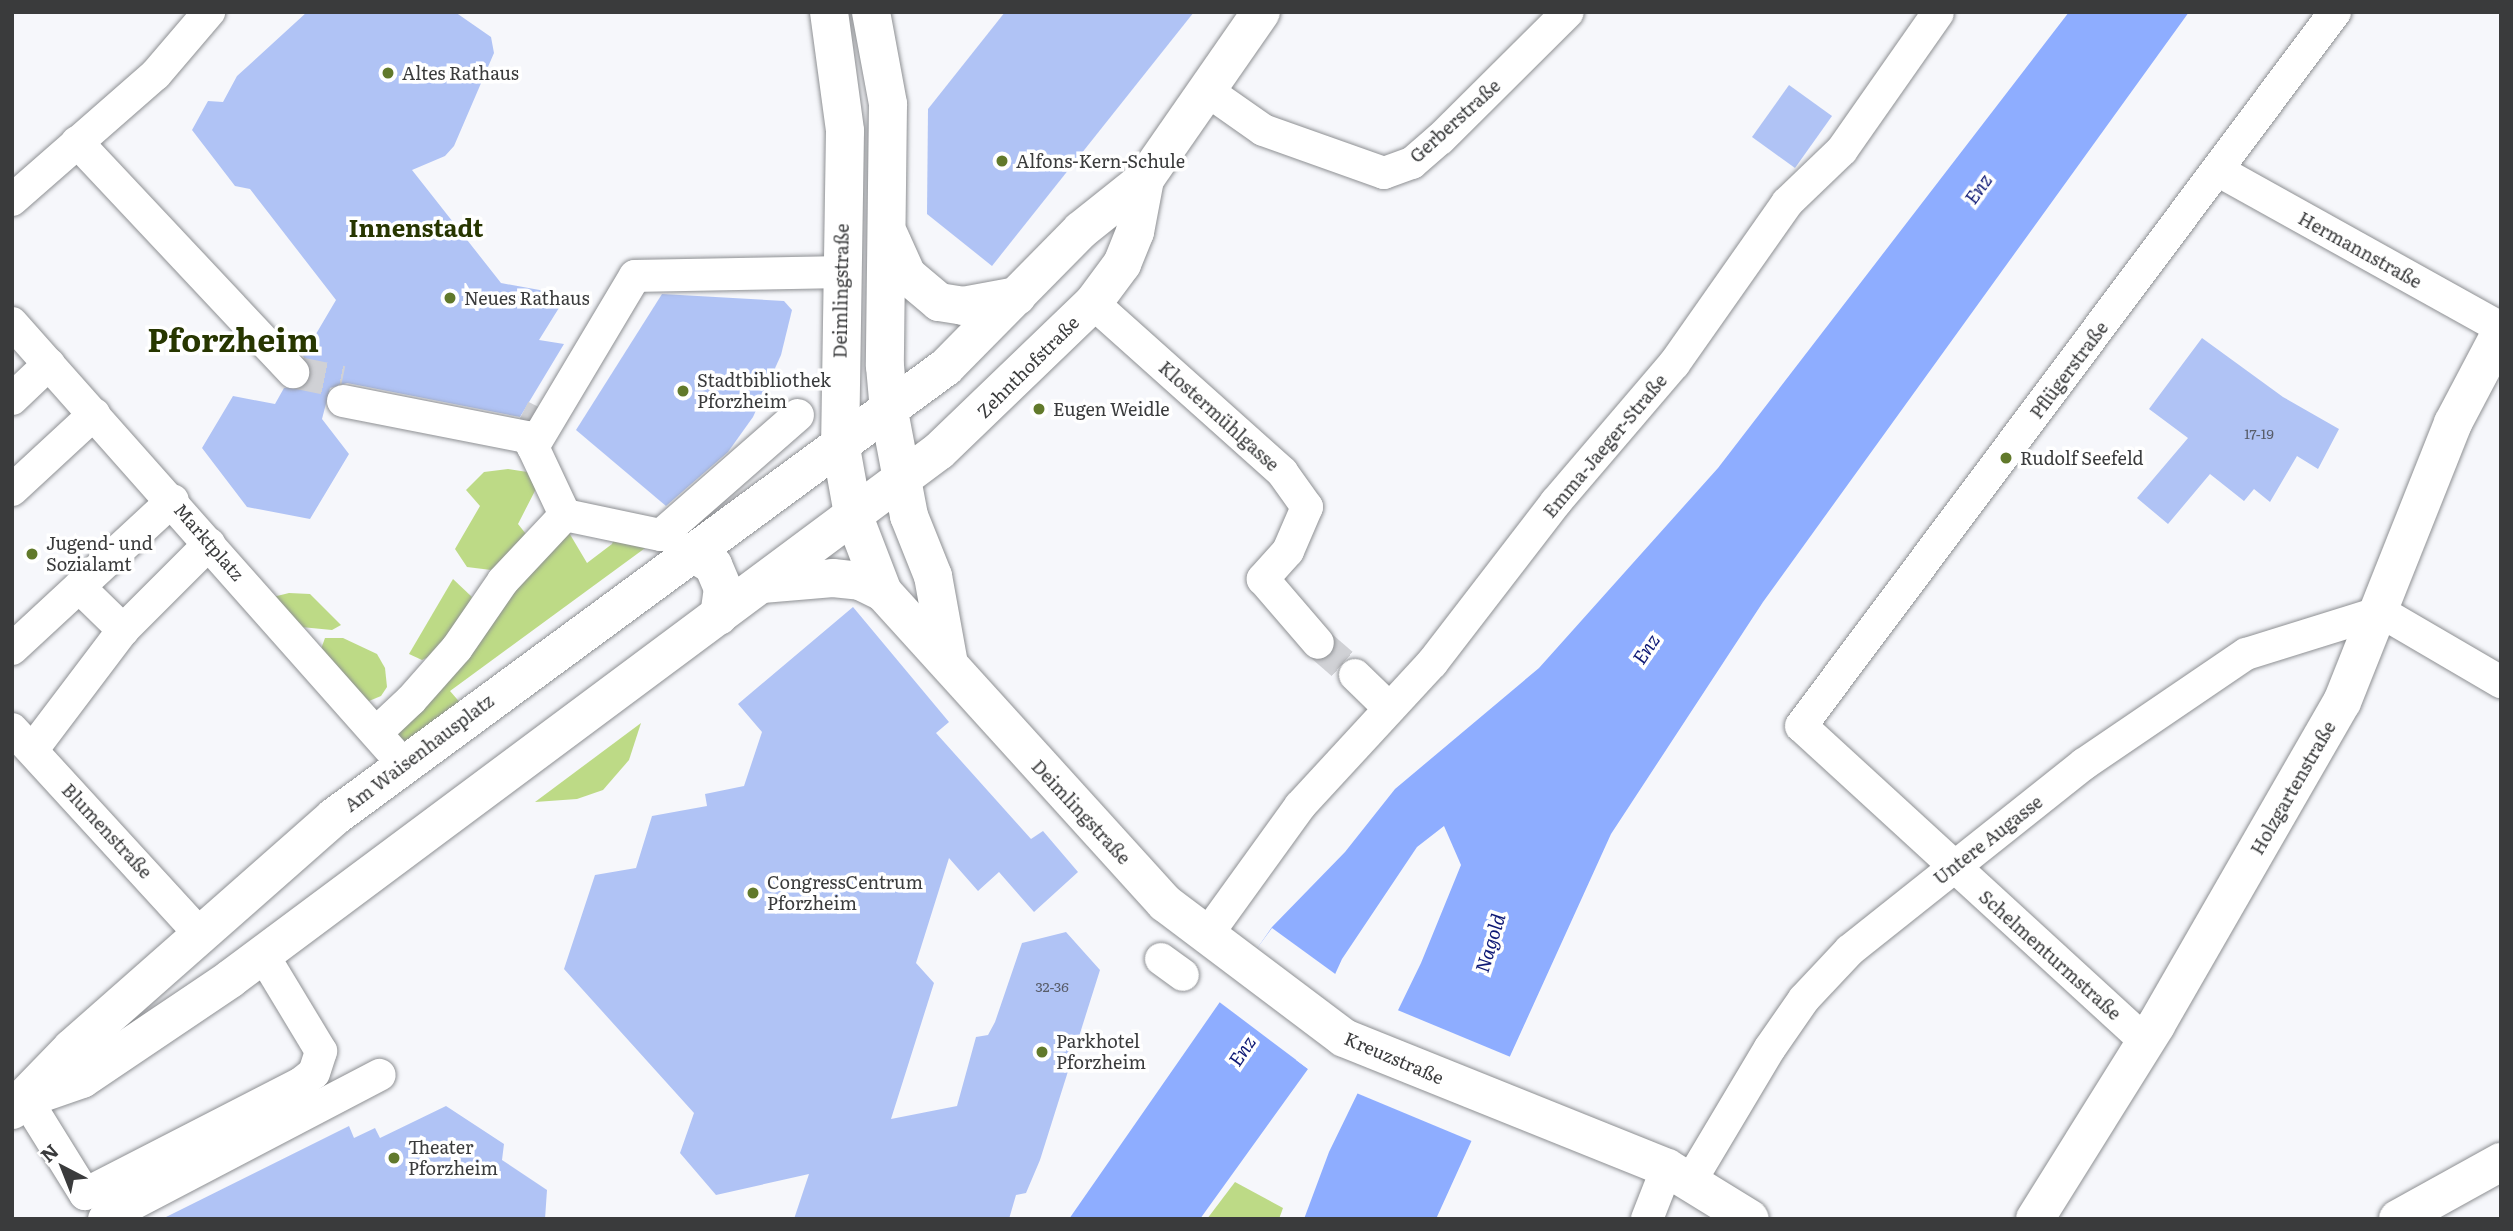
<!DOCTYPE html>
<meta charset="utf-8">
<style>
body{margin:0}
#map{position:relative;width:2513px;height:1231px;overflow:hidden;background:#f6f7fb;font-family:Literata,serif}
div>[style]{position:absolute}
.green>*{inset:0;background:#bdda86}
.water>*{inset:0;background:#8eadff}
.pier>*{inset:0;background:#f6f7fb}
.building>*{inset:0;background:#b0c3f5}
.street-tunnel>*{height:32px;margin-top:-16px;transform-origin:0;background:repeating-linear-gradient(90deg,#d0d1d5 0 32px,transparent 0 48px)}
.roads{filter:drop-shadow(0 0 2px #8e9093) drop-shadow(0 0 2px #8e9093)}
.street>*{height:32px;margin:-16px;padding:0 16px;transform-origin:16px;border-radius:16px;background:#fff}
.secondary>*{height:38px;margin:-19px;padding:0 19px;transform-origin:19px;border-radius:19px;background:#fff}
.primary>*{height:38px;margin:-19px;padding:0 19px;transform-origin:19px;border-radius:19px;background:#fff}
.dots>*{width:19px;height:19px;translate:-50% -50%;box-sizing:border-box;border:4px solid #fff;border-radius:50%}
span{translate:-50% -50%;white-space:nowrap;text-align:center;line-height:1.15;-webkit-text-stroke:7px #fff;paint-order:stroke}
.number-label{font-size:14px;color:#585d6a}
.number-label span{-webkit-text-stroke-width:0}
.poi-label{font-size:18px;color:#3a3b3c}
.left{translate:0 -50%;text-align:left}
.street-label{font-size:18px;color:#3a3b3c}
.water-label{font-size:19px;color:#0e1975;font-style:italic}
.district-label{font-size:24px;color:#273600;font-weight:700}
.town-label{font-size:32px;color:#273600;font-weight:700}
.frame{position:absolute;inset:0;border:14px solid #3a3b3c;pointer-events:none}
.north{position:absolute;left:28px;top:1133px;width:70px;height:70px;-webkit-text-stroke:5px #fff;paint-order:stroke;rotate:318deg;font-size:19px;font-weight:700;line-height:28px;text-align:center;color:#3a3b3c}
.north::after{content:'';display:block;margin:auto;width:24px;height:32px;background:#3a3b3c;clip-path:polygon(50% 0,100% 100%,50% 72%,0 100%)}
</style>
<div id="map">
<div class="green">
<i style="clip-path:polygon(508px 469px,534px 473px,540px 481px,518px 524px,526px 534px,499px 571px,467px 567px,455px 549px,480px 506px,466px 490px,484px 472px)"></i>
<i style="clip-path:polygon(568px 531px,587px 563px,612px 544px,616px 534px,652px 543px,450px 691px,463px 706px,407px 748px,394px 736px,494px 600px)"></i>
<i style="clip-path:polygon(453px 579px,472px 597px,466px 612px,434px 654px,422px 660px,409px 654px)"></i>
<i style="clip-path:polygon(289px 593px,310px 594px,341px 625px,332px 630px,301px 627px,273px 597px)"></i>
<i style="clip-path:polygon(325px 638px,343px 638px,377px 654px,385px 668px,387px 687px,381px 696px,369px 701px,349px 684px,321px 649px)"></i>
<i style="clip-path:polygon(641px 723px,629px 760px,603px 790px,577px 799px,535px 802px)"></i>
<i style="clip-path:polygon(1235px 1182px,1283px 1208px,1279px 1219px,1207px 1219px)"></i>
</div>
<div class="water">
<i style="clip-path:polygon(2069px 12px,2189px 12px,1763px 602px,1611px 834px,1436px 1219px,1304px 1219px,1329px 1152px,1421px 963px,1461px 865px,1444px 826px,1417px 847px,1342px 959px,1296px 1060px,1308px 1069px,1200px 1219px,1069px 1219px,1272px 927px,1345px 852px,1395px 789px,1539px 668px,1718px 468px)"></i>
</div>
<div class="pier">
<i style="clip-path:polygon(1272px 928px,1338px 976px,1300px 1059px,1311px 1071px,1218px 1001px)"></i>
<i style="clip-path:polygon(1395px 1009px,1513px 1058px,1474px 1142px,1354px 1092px)"></i>
</div>
<div class="building">
<i style="clip-path:polygon(307px 12px,455px 12px,491px 37px,494px 53px,454px 146px,445px 156px,412px 170px,501px 283px,567px 295px,539px 340px,564px 344px,520px 417px,347px 383px,330px 388px,322px 419px,349px 454px,310px 519px,247px 507px,202px 448px,233px 396px,275px 404px,284px 388px,306px 385px,311px 368px,303px 356px,336px 300px,250px 189px,235px 186px,192px 130px,208px 101px,223px 102px,237px 76px)"></i>
<i style="clip-path:polygon(1005px 12px,1194px 12px,992px 266px,927px 214px,928px 109px)"></i>
<i style="clip-path:polygon(1789px 85px,1832px 116px,1795px 168px,1752px 137px)"></i>
<i style="clip-path:polygon(662px 294px,784px 301px,792px 310px,781px 355px,753px 417px,728px 452px,666px 506px,576px 430px)"></i>
<i style="clip-path:polygon(2202px 338px,2283px 397px,2339px 429px,2318px 469px,2297px 456px,2270px 502px,2254px 489px,2244px 501px,2210px 474px,2168px 524px,2137px 498px,2188px 438px,2149px 409px)"></i>
<i style="clip-path:polygon(853px 607px,949px 722px,936px 733px,1031px 839px,1043px 831px,1078px 872px,1034px 912px,999px 872px,978px 891px,949px 858px,916px 963px,934px 983px,891px 1119px,957px 1106px,976px 1037px,988px 1035px,995px 1022px,1022px 943px,1066px 932px,1100px 970px,1040px 1160px,1026px 1193px,1016px 1195px,1009px 1219px,794px 1219px,809px 1174px,716px 1195px,680px 1153px,694px 1113px,564px 969px,595px 875px,636px 868px,652px 816px,707px 806px,705px 794px,744px 786px,762px 732px,738px 704px)"></i>
<i style="clip-path:polygon(446px 1106px,504px 1144px,502px 1160px,547px 1190px,545px 1219px,162px 1219px,349px 1126px,354px 1138px,375px 1128px,380px 1138px)"></i>
</div>
<div class="street-tunnel">
<i style="left:293px;top:372px;width:50px;rotate:11.5deg"></i>
<i style="left:521px;top:416px;width:20px;rotate:27deg"></i>
<i style="left:1318px;top:643px;width:49px;rotate:40.9deg"></i>
</div>
<div class="roads">
<div class="street">
<i style="left:1209px;top:92px;width:66px;rotate:35.1deg"></i>
<i style="left:1263px;top:130px;width:128px;rotate:19.6deg"></i>
<i style="left:1384px;top:173px;width:30px;rotate:-20deg"></i>
<i style="left:1412px;top:163px;width:37px;rotate:-41deg"></i>
<i style="left:1440px;top:139px;width:180px;rotate:-44.8deg"></i>
<i style="left:77px;top:142px;width:316px;rotate:46.8deg"></i>
<i style="left:2219px;top:171px;width:323px;rotate:29.1deg"></i>
<i style="left:12px;top:200px;width:191px;rotate:-41.2deg"></i>
<i style="left:156px;top:74px;width:82px;rotate:-49.5deg"></i>
<i style="left:1093px;top:303px;width:254px;rotate:41.8deg"></i>
<i style="left:1282px;top:472px;width:43px;rotate:54.5deg"></i>
<i style="left:1307px;top:507px;width:48px;rotate:113.4deg"></i>
<i style="left:1288px;top:551px;width:38px;rotate:132deg"></i>
<i style="left:1263px;top:579px;width:84px;rotate:49.3deg"></i>
<i style="left:12px;top:323px;width:589px;rotate:48.44deg"></i>
<i style="left:12px;top:399px;width:51px;rotate:-43.4deg"></i>
<i style="left:343px;top:401px;width:187px;rotate:11.1deg"></i>
<i style="left:527px;top:437px;width:12px;rotate:59deg"></i>
<i style="left:12px;top:490px;width:112px;rotate:-42.8deg"></i>
<i style="left:565px;top:515px;width:75px;rotate:-115.2deg"></i>
<i style="left:533px;top:447px;width:199px;rotate:-59.2deg"></i>
<i style="left:635px;top:276px;width:207px;rotate:-1.1deg"></i>
<i style="left:79px;top:587px;width:62px;rotate:44.3deg"></i>
<i style="left:12px;top:649px;width:219px;rotate:-42.8deg"></i>
<i style="left:1355px;top:675px;width:46px;rotate:44.1deg"></i>
<i style="left:12px;top:729px;width:278px;rotate:47.5deg"></i>
<i style="left:378px;top:731px;width:45px;rotate:-43.2deg"></i>
<i style="left:411px;top:700px;width:69px;rotate:-48.5deg"></i>
<i style="left:457px;top:648px;width:81px;rotate:-55.5deg"></i>
<i style="left:503px;top:581px;width:91px;rotate:-46.8deg"></i>
<i style="left:565px;top:515px;width:98px;rotate:11.8deg"></i>
<i style="left:661px;top:535px;width:182px;rotate:-41.2deg"></i>
<i style="left:33px;top:749px;width:149px;rotate:-52.9deg"></i>
<i style="left:123px;top:630px;width:122px;rotate:-45deg"></i>
<i style="left:1207px;top:935px;width:159px;rotate:-54.2deg"></i>
<i style="left:1300px;top:806px;width:195px;rotate:-47.3deg"></i>
<i style="left:1432px;top:663px;width:203px;rotate:-52.4deg"></i>
<i style="left:1556px;top:502px;width:182px;rotate:-49.5deg"></i>
<i style="left:1674px;top:364px;width:197px;rotate:-54.9deg"></i>
<i style="left:1787px;top:203px;width:76px;rotate:-43.9deg"></i>
<i style="left:1842px;top:150px;width:167px;rotate:-55deg"></i>
<i style="left:1161px;top:959px;width:27px;rotate:36deg"></i>
<i style="left:2145px;top:1041px;width:466px;rotate:-137.5deg"></i>
<i style="left:1801px;top:726px;width:892px;rotate:-53.21deg"></i>
<i style="left:26px;top:1099px;width:112px;rotate:58.2deg"></i>
<i style="left:85px;top:1194px;width:243px;rotate:-27.2deg"></i>
<i style="left:301px;top:1083px;width:16px;rotate:-38deg"></i>
<i style="left:314px;top:1073px;width:23px;rotate:-72deg"></i>
<i style="left:321px;top:1051px;width:112px;rotate:-121.1deg"></i>
<i style="left:1690px;top:1182px;width:156px;rotate:-59.2deg"></i>
<i style="left:1770px;top:1048px;width:60px;rotate:-55.2deg"></i>
<i style="left:1804px;top:999px;width:67px;rotate:-46.8deg"></i>
<i style="left:1850px;top:950px;width:299px;rotate:-38.5deg"></i>
<i style="left:2084px;top:764px;width:196px;rotate:-34.2deg"></i>
<i style="left:2246px;top:654px;width:141px;rotate:-17.3deg"></i>
<i style="left:2381px;top:612px;width:139px;rotate:30.3deg"></i>
<i style="left:104px;top:1219px;width:311px;rotate:-27.6deg"></i>
<i style="left:1647px;top:1219px;width:55px;rotate:-68.6deg"></i>
</div>
<div class="secondary">
<i style="left:829px;top:12px;width:120px;rotate:82.3deg"></i>
<i style="left:845px;top:131px;width:311px;rotate:90.9deg"></i>
<i style="left:840px;top:442px;width:73px;rotate:79.8deg"></i>
<i style="left:853px;top:514px;width:84px;rotate:69deg"></i>
<i style="left:883px;top:592px;width:420px;rotate:47.8deg"></i>
<i style="left:1165px;top:903px;width:224px;rotate:37deg"></i>
<i style="left:1344px;top:1038px;width:348px;rotate:21.9deg"></i>
<i style="left:1667px;top:1168px;width:97px;rotate:31.6deg"></i>
<i style="left:871px;top:12px;width:94px;rotate:79.5deg"></i>
<i style="left:888px;top:104px;width:262px;rotate:90.7deg"></i>
<i style="left:885px;top:366px;width:45px;rotate:84.9deg"></i>
<i style="left:889px;top:411px;width:107px;rotate:79.2deg"></i>
<i style="left:909px;top:516px;width:65px;rotate:68.2deg"></i>
<i style="left:933px;top:576px;width:89px;rotate:79.7deg"></i>
<i style="left:889px;top:235px;width:44px;rotate:65.8deg"></i>
<i style="left:907px;top:275px;width:42px;rotate:40.2deg"></i>
<i style="left:939px;top:302px;width:24px;rotate:9deg"></i>
<i style="left:963px;top:306px;width:55px;rotate:-10.5deg"></i>
<i style="left:691px;top:552px;width:26px;rotate:31deg"></i>
<i style="left:713px;top:565px;width:25px;rotate:67deg"></i>
<i style="left:723px;top:588px;width:28px;rotate:98deg"></i>
<i style="left:762px;top:584px;width:71px;rotate:-4.8deg"></i>
<i style="left:833px;top:578px;width:27px;rotate:6deg"></i>
<i style="left:860px;top:581px;width:25px;rotate:26deg"></i>
<i style="left:30px;top:1097px;width:55px;rotate:-19.1deg"></i>
<i style="left:82px;top:1079px;width:179px;rotate:-34deg"></i>
<i style="left:230px;top:979px;width:884px;rotate:-36.68deg"></i>
<i style="left:939px;top:451px;width:214px;rotate:-43.9deg"></i>
<i style="left:1093px;top:303px;width:49px;rotate:-53.4deg"></i>
<i style="left:1122px;top:264px;width:35px;rotate:-68deg"></i>
<i style="left:1135px;top:232px;width:54px;rotate:-79.3deg"></i>
<i style="left:12px;top:1110px;width:86px;rotate:-45.9deg"></i>
<i style="left:72px;top:1048px;width:349px;rotate:-41.4deg"></i>
<i style="left:334px;top:817px;width:760px;rotate:-36.33deg"></i>
<i style="left:946px;top:367px;width:192px;rotate:-45.4deg"></i>
<i style="left:1081px;top:230px;width:82px;rotate:-38.6deg"></i>
<i style="left:1145px;top:179px;width:203px;rotate:-55.2deg"></i>
<i style="left:2398px;top:1219px;width:118px;rotate:-29deg"></i>
</div>
<div class="primary">
<i style="left:2035px;top:1219px;width:229px;rotate:-58deg"></i>
<i style="left:2156px;top:1025px;width:373px;rotate:-60.1deg"></i>
<i style="left:2342px;top:702px;width:300px;rotate:-68.3deg"></i>
<i style="left:2453px;top:423px;width:103px;rotate:-62.2deg"></i>
</div>
</div>
<div class="dots">
<i style="left:388px;top:73px;background:#61792b"></i>
<i style="left:1002px;top:161px;background:#61792b"></i>
<i style="left:450px;top:298px;background:#61792b"></i>
<i style="left:683px;top:391px;background:#61792b"></i>
<i style="left:1039px;top:409px;background:#61792b"></i>
<i style="left:2006px;top:458px;background:#61792b"></i>
<i style="left:32px;top:554px;background:#61792b"></i>
<i style="left:753px;top:893px;background:#61792b"></i>
<i style="left:1042px;top:1052px;background:#61792b"></i>
<i style="left:394px;top:1158px;background:#61792b"></i>
</div>
<div class="number-label">
<span style="left:2259px;top:433px">17-19</span>
<span style="left:1052px;top:986px">32-36</span>
</div>
<div class="poi-label">
<span class="left" style="left:402px;top:73px">Altes Rathaus</span>
<span class="left" style="left:1016px;top:161px">Alfons-Kern-Schule</span>
<span class="left" style="left:464px;top:298px">Neues Rathaus</span>
<span class="left" style="left:697px;top:391px">Stadtbibliothek<br>Pforzheim</span>
<span class="left" style="left:1053px;top:409px">Eugen Weidle</span>
<span class="left" style="left:2020px;top:458px">Rudolf Seefeld</span>
<span class="left" style="left:46px;top:554px">Jugend- und<br>Sozialamt</span>
<span class="left" style="left:767px;top:893px">CongressCentrum<br>Pforzheim</span>
<span class="left" style="left:1056px;top:1052px">Parkhotel<br>Pforzheim</span>
<span class="left" style="left:408px;top:1158px">Theater<br>Pforzheim</span>
</div>
<div class="street-label">
<span style="left:1455px;top:121px;rotate:-42deg">Gerberstraße</span>
<span style="left:2360px;top:250px;rotate:29deg">Hermannstraße</span>
<span style="left:841px;top:291px;rotate:-89deg">Deimlingstraße</span>
<span style="left:1028px;top:367px;rotate:-45deg">Zehnthofstraße</span>
<span style="left:2069px;top:370px;rotate:-53deg">Pflügerstraße</span>
<span style="left:1219px;top:416px;rotate:42deg">Klostermühlgasse</span>
<span style="left:1605px;top:446px;rotate:-50deg">Emma-Jaeger-Straße</span>
<span style="left:209px;top:542px;rotate:49deg">Marktplatz</span>
<span style="left:419px;top:753px;rotate:-37deg">Am Waisenhausplatz</span>
<span style="left:2293px;top:788px;rotate:-60deg">Holzgartenstraße</span>
<span style="left:1081px;top:812px;rotate:47deg">Deimlingstraße</span>
<span style="left:107px;top:831px;rotate:47deg">Blumenstraße</span>
<span style="left:1988px;top:840px;rotate:-38deg">Untere Augasse</span>
<span style="left:2050px;top:955px;rotate:42deg">Schelmenturmstraße</span>
<span style="left:1394px;top:1058px;rotate:23deg">Kreuzstraße</span>
</div>
<div class="water-label">
<span style="left:1978px;top:189px;rotate:-54deg">Enz</span>
<span style="left:1646px;top:649px;rotate:-56deg">Enz</span>
<span style="left:1490px;top:943px;rotate:-73deg">Nagold</span>
<span style="left:1242px;top:1051px;rotate:-56deg">Enz</span>
</div>
<div class="district-label">
<span style="left:416px;top:227px">Innenstadt</span>
</div>
<div class="town-label">
<span style="left:233px;top:338px">Pforzheim</span>
</div>
<div class="frame"></div>
<div class="north">N</div>
</div>
